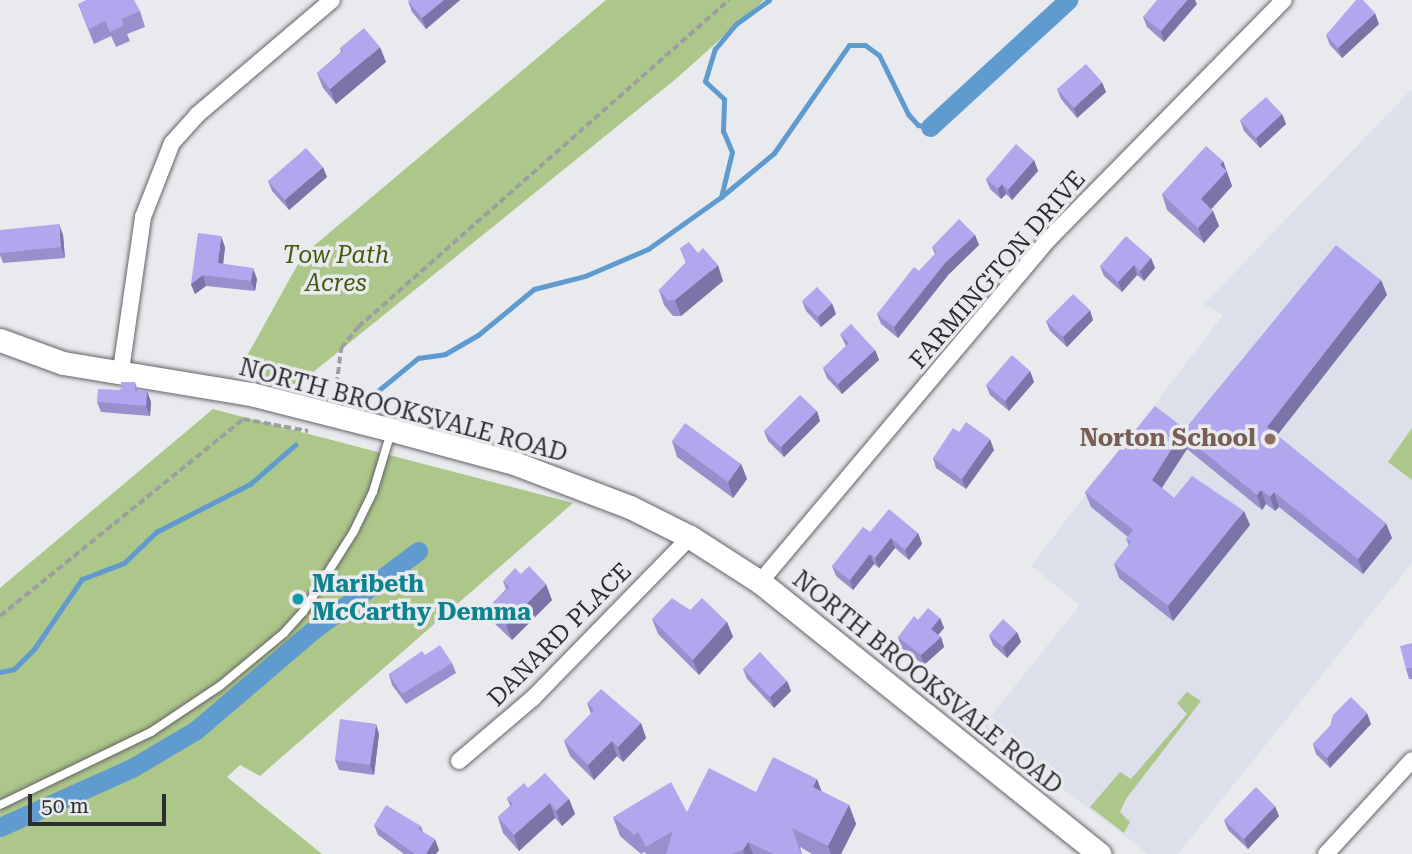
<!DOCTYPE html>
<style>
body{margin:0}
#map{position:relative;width:1412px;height:854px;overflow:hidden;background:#e9eaee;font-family:"Roboto Serif",serif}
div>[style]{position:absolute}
.built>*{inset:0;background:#dddfea}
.green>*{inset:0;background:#adc689}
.stream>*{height:5px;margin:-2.5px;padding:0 2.5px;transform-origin:2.5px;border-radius:2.5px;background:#609bd0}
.canal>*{height:19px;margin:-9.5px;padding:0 9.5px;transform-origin:9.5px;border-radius:9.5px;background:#609bd0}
.path>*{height:3.5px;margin-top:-1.75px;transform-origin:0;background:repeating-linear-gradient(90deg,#9d9ea1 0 7px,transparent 0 10.5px)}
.roads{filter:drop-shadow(0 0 2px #636468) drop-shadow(0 0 2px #636468)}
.lane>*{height:8px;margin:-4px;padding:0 4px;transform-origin:4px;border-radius:4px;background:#fff}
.street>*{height:16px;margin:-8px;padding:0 8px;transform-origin:8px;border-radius:8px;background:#fff}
.secondary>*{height:23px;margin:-11.5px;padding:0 11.5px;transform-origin:11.5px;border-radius:11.5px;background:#fff}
.wall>*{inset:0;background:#9790cd}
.shaded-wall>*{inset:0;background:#7b75a7}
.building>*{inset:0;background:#b0a7ee}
.dots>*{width:19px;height:19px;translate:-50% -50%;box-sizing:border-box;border:4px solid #e9eaee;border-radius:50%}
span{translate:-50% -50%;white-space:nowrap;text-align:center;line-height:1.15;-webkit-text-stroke:7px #e9eaee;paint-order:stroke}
.park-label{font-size:24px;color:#435c0e;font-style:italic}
.street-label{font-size:24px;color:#2c2d2e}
.education-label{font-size:24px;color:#785e54;font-weight:700}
.right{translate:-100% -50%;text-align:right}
.culture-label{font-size:24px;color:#0d838f;font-weight:700}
.left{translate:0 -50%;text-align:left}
.scale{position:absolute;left:28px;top:794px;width:138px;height:32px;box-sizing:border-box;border:4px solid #2c2d2e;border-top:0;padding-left:9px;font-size:21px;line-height:24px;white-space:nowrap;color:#2c2d2e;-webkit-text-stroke:5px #e9eaee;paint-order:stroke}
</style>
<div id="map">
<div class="built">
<i style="clip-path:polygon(1412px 89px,1412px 563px,1178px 854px,1148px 854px,982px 727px,1080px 605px,1031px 566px,1223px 315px,1204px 304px)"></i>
</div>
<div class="green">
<i style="clip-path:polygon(606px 0,764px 0,677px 78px,296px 386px,238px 372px,303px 255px)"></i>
<i style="clip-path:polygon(213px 409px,573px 503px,260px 776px,240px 765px,227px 777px,322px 854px,0 854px,0 588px)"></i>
<i style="clip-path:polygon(1412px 428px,1412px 480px,1388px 462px)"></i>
<i style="clip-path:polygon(1187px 692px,1201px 701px,1126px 799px,1120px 812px,1130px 822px,1124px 833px,1090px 807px,1120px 772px,1131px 779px,1187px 714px,1177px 703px)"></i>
</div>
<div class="stream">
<i style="left:721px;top:197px;width:46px;rotate:-76.3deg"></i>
<i style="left:732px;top:152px;width:23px;rotate:-113deg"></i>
<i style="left:723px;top:131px;width:32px;rotate:-88deg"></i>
<i style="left:724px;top:99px;width:26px;rotate:-137deg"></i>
<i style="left:705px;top:81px;width:34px;rotate:-73deg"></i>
<i style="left:715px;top:49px;width:33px;rotate:-50deg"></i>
<i style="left:736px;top:24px;width:41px;rotate:-36deg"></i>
<i style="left:374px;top:394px;width:57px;rotate:-39.3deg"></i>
<i style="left:418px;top:358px;width:27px;rotate:-8deg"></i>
<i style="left:445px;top:354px;width:38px;rotate:-30deg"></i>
<i style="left:478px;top:335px;width:72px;rotate:-39.4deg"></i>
<i style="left:534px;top:289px;width:53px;rotate:-14.3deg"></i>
<i style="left:585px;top:276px;width:69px;rotate:-23.2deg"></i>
<i style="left:648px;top:249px;width:90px;rotate:-35.5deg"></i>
<i style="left:721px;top:197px;width:69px;rotate:-39.7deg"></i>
<i style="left:774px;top:153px;width:131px;rotate:-55.2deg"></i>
<i style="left:849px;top:45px;width:16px"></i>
<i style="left:865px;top:45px;width:17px;rotate:36deg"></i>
<i style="left:879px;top:55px;width:66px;rotate:63.8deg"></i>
<i style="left:908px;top:114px;width:15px;rotate:48deg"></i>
<i style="left:918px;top:125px;width:12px;rotate:9deg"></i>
<i style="left:0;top:672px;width:14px;rotate:-12deg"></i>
<i style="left:14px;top:669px;width:28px;rotate:-45deg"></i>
<i style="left:34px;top:649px;width:85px;rotate:-55.6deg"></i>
<i style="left:82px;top:579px;width:45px;rotate:-20.9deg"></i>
<i style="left:124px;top:563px;width:45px;rotate:-44.1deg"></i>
<i style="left:156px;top:532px;width:106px;rotate:-27.1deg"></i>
<i style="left:250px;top:484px;width:60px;rotate:-40.9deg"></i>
</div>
<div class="canal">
<i style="left:930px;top:127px;width:188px;rotate:-42.6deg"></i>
<i style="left:0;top:827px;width:145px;rotate:-24.1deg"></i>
<i style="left:132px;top:768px;width:74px;rotate:-30.7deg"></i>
<i style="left:196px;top:730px;width:153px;rotate:-40.5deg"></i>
<i style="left:312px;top:631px;width:133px;rotate:-37deg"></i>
</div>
<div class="path">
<i style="left:335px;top:395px;width:47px;rotate:-82.7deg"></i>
<i style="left:341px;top:348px;width:27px;rotate:-51deg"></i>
<i style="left:358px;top:327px;width:495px;rotate:-41.4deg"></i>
<i style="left:0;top:616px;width:313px;rotate:-39deg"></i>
<i style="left:243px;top:419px;width:66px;rotate:10.5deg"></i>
</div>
<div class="roads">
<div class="lane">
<i style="left:0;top:805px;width:168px;rotate:-25.8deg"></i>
<i style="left:151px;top:732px;width:83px;rotate:-33.7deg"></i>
<i style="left:220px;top:686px;width:83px;rotate:-39.6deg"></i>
<i style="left:284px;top:633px;width:28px;rotate:-48deg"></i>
<i style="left:303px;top:612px;width:96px;rotate:-57.8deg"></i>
<i style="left:354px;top:531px;width:43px;rotate:-64deg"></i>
<i style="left:373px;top:492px;width:63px;rotate:-73.3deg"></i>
</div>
<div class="street">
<i style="left:121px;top:370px;width:155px;rotate:-81.8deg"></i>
<i style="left:143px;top:217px;width:79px;rotate:-68.6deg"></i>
<i style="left:172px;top:143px;width:38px;rotate:-48deg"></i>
<i style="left:197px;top:115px;width:177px;rotate:-40.4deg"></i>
<i style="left:760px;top:582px;width:449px;rotate:-49.9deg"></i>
<i style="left:1049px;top:239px;width:335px;rotate:-45.5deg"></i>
<i style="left:459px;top:761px;width:97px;rotate:-40.4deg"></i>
<i style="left:533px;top:698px;width:225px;rotate:-45.7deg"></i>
<i style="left:1326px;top:854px;width:127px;rotate:-47.5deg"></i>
</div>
<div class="secondary">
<i style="left:0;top:340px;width:67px;rotate:20.1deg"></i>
<i style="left:63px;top:363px;width:191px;rotate:9.4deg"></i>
<i style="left:251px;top:394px;width:146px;rotate:14.3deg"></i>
<i style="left:392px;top:430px;width:126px;rotate:15.1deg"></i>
<i style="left:514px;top:463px;width:124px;rotate:20.8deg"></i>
<i style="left:630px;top:507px;width:67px;rotate:26.6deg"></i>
<i style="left:690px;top:537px;width:83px;rotate:32.7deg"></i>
<i style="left:760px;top:582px;width:435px;rotate:38.7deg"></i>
</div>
</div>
<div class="wall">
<i style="clip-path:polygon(460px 0,426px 29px,412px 12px,408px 1px)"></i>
<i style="clip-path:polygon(78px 4px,140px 11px,145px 27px,127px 34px,130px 41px,116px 47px,111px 36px,94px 44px)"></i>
<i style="clip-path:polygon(1197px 4px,1164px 42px,1147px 27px,1143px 17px)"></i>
<i style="clip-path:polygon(1379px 24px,1342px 58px,1330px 45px,1326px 35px)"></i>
<i style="clip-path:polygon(340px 48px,386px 62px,336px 104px,323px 88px,317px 73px,341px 52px)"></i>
<i style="clip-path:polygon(1057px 89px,1106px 92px,1077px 118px,1061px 99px)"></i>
<i style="clip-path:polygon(1282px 114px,1286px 124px,1260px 148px,1244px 131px,1240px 120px)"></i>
<i style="clip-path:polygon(1034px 160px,1038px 171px,1012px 200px,1006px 194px,1001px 199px,990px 189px,986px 179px)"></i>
<i style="clip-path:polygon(1223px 161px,1232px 186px,1211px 209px,1213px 211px,1219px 226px,1204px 243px,1167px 210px,1162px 194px)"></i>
<i style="clip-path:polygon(327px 177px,289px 210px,272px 191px,268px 181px)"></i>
<i style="clip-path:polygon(0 230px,63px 235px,65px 258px,3px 263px,0 255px)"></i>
<i style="clip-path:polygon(975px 235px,979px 245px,949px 274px,898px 338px,881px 324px,877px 314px,919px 271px,935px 254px,932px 247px)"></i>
<i style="clip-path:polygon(225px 247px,223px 264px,257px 279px,255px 291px,206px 286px,195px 294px,191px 284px)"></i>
<i style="clip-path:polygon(680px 248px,723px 281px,681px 316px,673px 316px,664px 305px,659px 290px,686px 263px)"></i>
<i style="clip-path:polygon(1151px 258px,1155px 268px,1144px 281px,1137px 275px,1122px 292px,1104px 276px,1100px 266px)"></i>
<i style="clip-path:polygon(1381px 280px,1387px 295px,1277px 435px,1392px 538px,1363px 574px,1279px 507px,1275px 511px,1266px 504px,1262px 510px,1187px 449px,1162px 488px,1174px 498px,1250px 525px,1173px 621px,1119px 578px,1114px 564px,1129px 545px,1126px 539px,1128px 537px,1091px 507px,1085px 492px,1185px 429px)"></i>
<i style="clip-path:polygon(802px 301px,836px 314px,821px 327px,806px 311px)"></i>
<i style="clip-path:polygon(1093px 320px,1067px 347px,1050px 331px,1046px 321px)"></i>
<i style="clip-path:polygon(840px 334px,875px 350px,879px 360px,842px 394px,827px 378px,823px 368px,846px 346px)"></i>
<i style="clip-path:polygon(1030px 371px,1034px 382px,1009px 411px,990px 395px,986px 385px)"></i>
<i style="clip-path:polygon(135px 382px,138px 391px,147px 391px,151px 402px,150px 416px,101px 412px,97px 402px)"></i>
<i style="clip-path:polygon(817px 411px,820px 421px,784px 457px,768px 441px,764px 431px)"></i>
<i style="clip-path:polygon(959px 432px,994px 450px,966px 489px,936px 468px,933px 458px)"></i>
<i style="clip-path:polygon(672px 441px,741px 464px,747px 479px,733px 498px,677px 457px)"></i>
<i style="clip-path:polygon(870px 532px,918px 533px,922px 544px,909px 560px,895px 548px,879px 568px,874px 564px,853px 590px,836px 576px,832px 566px)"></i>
<i style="clip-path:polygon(503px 581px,552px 600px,512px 640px,494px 623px,489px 607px,506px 589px)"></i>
<i style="clip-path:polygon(690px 610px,727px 622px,733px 637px,699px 675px,658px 634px,652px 619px)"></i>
<i style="clip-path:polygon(940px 618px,944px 628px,938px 635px,941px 637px,944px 647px,924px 665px,901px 648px,898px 637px,918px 620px)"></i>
<i style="clip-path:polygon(1017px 632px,1021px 642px,1007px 658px,993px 645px,989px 635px)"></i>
<i style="clip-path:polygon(1412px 643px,1412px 679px,1409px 679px,1406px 669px)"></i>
<i style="clip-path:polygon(425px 655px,452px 663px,456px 673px,406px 704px,392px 685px,389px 674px)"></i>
<i style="clip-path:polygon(743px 669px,787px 681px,791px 691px,774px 708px,747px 679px)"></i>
<i style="clip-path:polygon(587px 703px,641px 723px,646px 738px,623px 762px,617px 756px,594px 780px,570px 756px,564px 741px,591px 714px)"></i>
<i style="clip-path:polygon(1371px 724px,1330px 768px,1316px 754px,1313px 744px,1330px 726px)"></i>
<i style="clip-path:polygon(379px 734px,374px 775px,339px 770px,335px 760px)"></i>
<i style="clip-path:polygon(817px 779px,821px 791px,849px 805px,856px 824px,841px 854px,812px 854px,800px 847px,802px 854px,646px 854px,645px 852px,641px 854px,620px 836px,613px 817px,687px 812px,756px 792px)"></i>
<i style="clip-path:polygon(528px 788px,569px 799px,575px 814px,562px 826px,555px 818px,519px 851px,503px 833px,498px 817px,510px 806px,507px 798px)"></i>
<i style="clip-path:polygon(1279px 816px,1248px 849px,1228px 830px,1224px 820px)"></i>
<i style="clip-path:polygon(374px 825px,421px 826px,423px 832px,439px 850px,436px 854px,404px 854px,378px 835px)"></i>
</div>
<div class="shaded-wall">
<i style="clip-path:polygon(444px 0,460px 0,426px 29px,422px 18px)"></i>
<i style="clip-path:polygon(1187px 0,1195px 0,1197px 4px,1164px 42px,1161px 31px)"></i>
<i style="clip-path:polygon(1375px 13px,1379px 24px,1342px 58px,1338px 48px)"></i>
<i style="clip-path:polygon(380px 47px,386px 62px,336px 104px,330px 89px)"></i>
<i style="clip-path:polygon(1102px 82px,1106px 92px,1077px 118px,1074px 108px)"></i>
<i style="clip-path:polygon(1282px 114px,1286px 124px,1260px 148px,1256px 138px)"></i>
<i style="clip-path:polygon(1034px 160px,1038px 171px,1012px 200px,1008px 190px)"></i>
<i style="clip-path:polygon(1223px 161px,1232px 186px,1206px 215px,1201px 199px)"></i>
<i style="clip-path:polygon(323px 167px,327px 177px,289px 210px,285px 200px)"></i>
<i style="clip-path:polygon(1002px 184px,1006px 194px,1001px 199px,998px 189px)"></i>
<i style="clip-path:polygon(1213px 211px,1219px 226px,1204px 243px,1198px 228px)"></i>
<i style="clip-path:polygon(59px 224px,63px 235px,65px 258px,61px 247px)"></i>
<i style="clip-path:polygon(975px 235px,979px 245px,949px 274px,898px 338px,894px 327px,945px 263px)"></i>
<i style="clip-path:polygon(221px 236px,225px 247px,222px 274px,218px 263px)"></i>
<i style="clip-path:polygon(1151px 258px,1155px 268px,1144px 281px,1140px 271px)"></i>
<i style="clip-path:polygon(718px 265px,723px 281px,681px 316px,675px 300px)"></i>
<i style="clip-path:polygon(1134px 265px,1137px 275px,1122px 292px,1118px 282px)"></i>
<i style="clip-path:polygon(253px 268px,257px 279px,255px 291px,251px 281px)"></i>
<i style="clip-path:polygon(203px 275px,206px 286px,195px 294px,191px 284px)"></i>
<i style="clip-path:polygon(1381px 280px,1387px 295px,1272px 442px,1267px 427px)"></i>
<i style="clip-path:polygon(832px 303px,836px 314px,821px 327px,818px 317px)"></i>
<i style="clip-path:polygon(1090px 310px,1093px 320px,1067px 347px,1063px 337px)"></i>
<i style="clip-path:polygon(875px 350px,879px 360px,842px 394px,838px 384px)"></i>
<i style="clip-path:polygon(1030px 371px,1034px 382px,1009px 411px,1005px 401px)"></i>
<i style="clip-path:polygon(147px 391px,151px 402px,150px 416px,146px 406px)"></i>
<i style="clip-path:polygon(817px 411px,820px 421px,784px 457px,781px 447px)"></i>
<i style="clip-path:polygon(1181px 434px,1187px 449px,1157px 495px,1152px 480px)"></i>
<i style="clip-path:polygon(990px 439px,994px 450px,966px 489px,962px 479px)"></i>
<i style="clip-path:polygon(741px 464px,747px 479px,733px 498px,728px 482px)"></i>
<i style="clip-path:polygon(1261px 490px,1266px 504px,1262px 510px,1257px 495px)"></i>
<i style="clip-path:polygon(1274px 492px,1279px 507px,1275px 511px,1270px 497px)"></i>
<i style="clip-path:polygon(1244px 511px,1250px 525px,1173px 621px,1168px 606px)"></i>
<i style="clip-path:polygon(1386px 523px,1392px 538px,1363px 574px,1358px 559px)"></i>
<i style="clip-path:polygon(918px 533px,922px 544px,909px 560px,905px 550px)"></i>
<i style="clip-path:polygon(891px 538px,895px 548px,879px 568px,875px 558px)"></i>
<i style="clip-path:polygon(870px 554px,874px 564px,853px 590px,850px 580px)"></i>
<i style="clip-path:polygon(546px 584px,552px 600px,512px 640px,506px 625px)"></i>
<i style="clip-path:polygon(940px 618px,944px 628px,934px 640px,931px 629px)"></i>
<i style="clip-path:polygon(727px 622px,733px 637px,699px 675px,693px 660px)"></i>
<i style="clip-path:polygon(1017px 632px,1021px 642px,1007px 658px,1003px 647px)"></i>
<i style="clip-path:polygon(941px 637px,944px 647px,924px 665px,921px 655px)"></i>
<i style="clip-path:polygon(787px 681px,791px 691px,774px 708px,770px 697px)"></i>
<i style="clip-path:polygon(1367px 713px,1371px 724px,1330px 768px,1327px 758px)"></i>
<i style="clip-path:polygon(641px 723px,646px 738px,623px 762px,618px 747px)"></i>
<i style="clip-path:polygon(376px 724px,379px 734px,374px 775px,370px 765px)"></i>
<i style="clip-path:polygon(612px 741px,617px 756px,594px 780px,588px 765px)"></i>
<i style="clip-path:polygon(817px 779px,824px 798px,813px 787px)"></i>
<i style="clip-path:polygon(569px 799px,575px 814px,562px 826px,556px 811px)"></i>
<i style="clip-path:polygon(550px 803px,555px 818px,519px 851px,514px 835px)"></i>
<i style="clip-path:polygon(849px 805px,856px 824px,841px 854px,831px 854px,828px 846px)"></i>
<i style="clip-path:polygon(1275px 806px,1279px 816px,1248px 849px,1244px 839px)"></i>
<i style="clip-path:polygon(435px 839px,439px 850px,436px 854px,426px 854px)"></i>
<i style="clip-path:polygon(748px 842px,753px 854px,744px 854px,743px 850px)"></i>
</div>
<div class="building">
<i style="clip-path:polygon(86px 0,134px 0,140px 11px,121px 19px,124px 25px,110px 32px,105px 21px,89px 29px,78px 4px)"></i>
<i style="clip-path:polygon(410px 0,444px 0,422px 18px,408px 1px)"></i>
<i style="clip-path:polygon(1157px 0,1187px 0,1161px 31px,1143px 17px)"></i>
<i style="clip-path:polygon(1356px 0,1363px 0,1375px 13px,1338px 48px,1326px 35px)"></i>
<i style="clip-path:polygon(364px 28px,380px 47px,330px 89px,317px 73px,343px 51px,340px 48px)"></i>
<i style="clip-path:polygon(1086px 64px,1102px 82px,1074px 108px,1057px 89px)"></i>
<i style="clip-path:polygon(1266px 97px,1282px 114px,1256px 138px,1240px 120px)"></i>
<i style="clip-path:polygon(1016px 144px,1034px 160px,1008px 190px,1002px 184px,998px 189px,986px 179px)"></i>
<i style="clip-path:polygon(1206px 146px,1223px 161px,1220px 165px,1227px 171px,1201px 199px,1213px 211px,1198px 228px,1162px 194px)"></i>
<i style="clip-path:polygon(306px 148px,323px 167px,285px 200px,268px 181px)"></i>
<i style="clip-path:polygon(959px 219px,975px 235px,945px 263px,894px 327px,877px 314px,914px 267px,919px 271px,937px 252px,932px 247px)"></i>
<i style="clip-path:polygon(59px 224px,61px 247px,0 253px,0 230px)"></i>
<i style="clip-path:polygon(198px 233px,221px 236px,218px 263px,253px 268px,251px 281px,203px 275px,191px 284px)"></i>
<i style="clip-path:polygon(1126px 236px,1151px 258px,1140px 271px,1134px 265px,1118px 282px,1100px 266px)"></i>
<i style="clip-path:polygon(689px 242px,698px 253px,703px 248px,718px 265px,675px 300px,668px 301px,659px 290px,686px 262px,680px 248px)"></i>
<i style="clip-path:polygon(1336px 245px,1381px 280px,1267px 427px,1386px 523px,1358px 559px,1274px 492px,1270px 497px,1261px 490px,1257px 495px,1181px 434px,1152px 480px,1174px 498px,1192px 476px,1244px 511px,1168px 606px,1114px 564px,1131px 542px,1126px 539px,1133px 530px,1085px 492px,1155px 406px,1185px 429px)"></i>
<i style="clip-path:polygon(817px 287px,832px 303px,818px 317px,802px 301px)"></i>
<i style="clip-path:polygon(1073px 294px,1090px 310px,1063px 337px,1046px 321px)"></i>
<i style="clip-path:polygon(851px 324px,875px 350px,838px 384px,823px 368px,849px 343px,840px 334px)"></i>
<i style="clip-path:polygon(1012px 355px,1030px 371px,1005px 401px,986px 385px)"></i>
<i style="clip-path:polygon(121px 382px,135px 382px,135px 391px,147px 391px,146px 406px,97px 402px,98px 389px,121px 390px)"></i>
<i style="clip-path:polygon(800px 395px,817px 411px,781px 447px,764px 431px)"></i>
<i style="clip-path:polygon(966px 422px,990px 439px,962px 479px,933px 458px,953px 428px,959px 432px)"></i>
<i style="clip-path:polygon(685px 423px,741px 464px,728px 482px,672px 441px)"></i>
<i style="clip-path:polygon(889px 509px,918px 533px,905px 550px,891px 538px,875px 558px,870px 554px,850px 580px,832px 566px,863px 527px,870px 532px)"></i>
<i style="clip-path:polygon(529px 566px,546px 584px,506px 625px,489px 607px,509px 587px,503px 581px,515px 568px,521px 574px)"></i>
<i style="clip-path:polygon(672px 598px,690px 610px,702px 598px,727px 622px,693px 660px,652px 619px)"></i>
<i style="clip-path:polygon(928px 608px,940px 618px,931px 629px,941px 637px,921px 655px,898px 637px,914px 616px,918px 620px)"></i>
<i style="clip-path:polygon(1003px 619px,1017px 632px,1003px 647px,989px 635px)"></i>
<i style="clip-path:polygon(1412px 643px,1412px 668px,1406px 669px,1400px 646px)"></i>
<i style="clip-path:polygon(440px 645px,452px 663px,402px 694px,389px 674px,422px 651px,425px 655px)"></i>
<i style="clip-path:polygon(760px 652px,787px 681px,770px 697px,743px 669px)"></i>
<i style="clip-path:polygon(601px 689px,641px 723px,618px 747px,612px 741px,588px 765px,564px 741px,594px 710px,587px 703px)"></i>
<i style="clip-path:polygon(1351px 697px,1367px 713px,1327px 758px,1313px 744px,1330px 726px,1333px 715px)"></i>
<i style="clip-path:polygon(340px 719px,376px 724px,370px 765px,335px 760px)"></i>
<i style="clip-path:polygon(773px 757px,817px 779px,813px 787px,849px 805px,828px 846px,792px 828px,801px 854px,773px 854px,748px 842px,743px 850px,731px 854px,666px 854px,673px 831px,646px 847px,638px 832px,634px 835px,613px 817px,671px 782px,687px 812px,709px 768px,756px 792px)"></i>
<i style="clip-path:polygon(545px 773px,569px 799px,556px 811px,550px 803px,514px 835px,498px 817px,513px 804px,507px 798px,524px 783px,528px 788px)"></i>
<i style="clip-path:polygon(1256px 787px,1275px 806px,1244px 839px,1224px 820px)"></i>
<i style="clip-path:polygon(386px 805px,421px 826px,418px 829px,435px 839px,426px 854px,415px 854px,374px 825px)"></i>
</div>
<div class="dots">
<i style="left:1270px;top:439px;background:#8d6e63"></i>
<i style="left:298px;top:599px;background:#0f9aa8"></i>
</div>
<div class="park-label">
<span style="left:336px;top:270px">Tow Path<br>Acres</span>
</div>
<div class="street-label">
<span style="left:998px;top:270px;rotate:-49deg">FARMINGTON DRIVE</span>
<span style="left:403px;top:411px;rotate:15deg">NORTH BROOKSVALE ROAD</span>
<span style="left:560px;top:635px;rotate:-45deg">DANARD PLACE</span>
<span style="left:927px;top:683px;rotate:39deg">NORTH BROOKSVALE ROAD</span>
</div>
<div class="education-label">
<span class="right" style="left:1256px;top:439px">Norton School</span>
</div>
<div class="culture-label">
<span class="left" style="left:312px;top:599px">Maribeth<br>McCarthy Demma</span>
</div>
<div class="scale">50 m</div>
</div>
